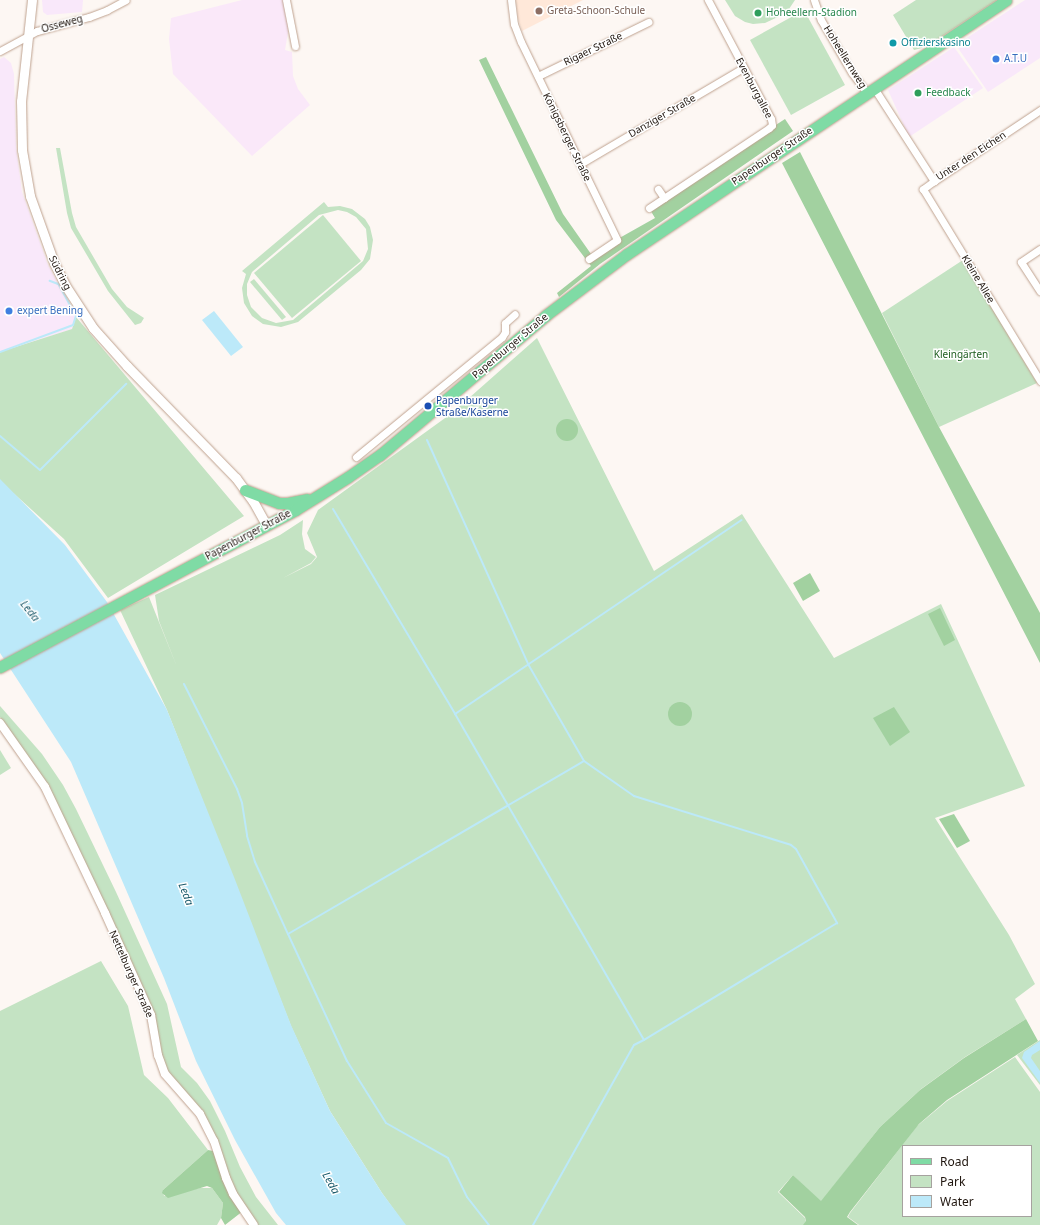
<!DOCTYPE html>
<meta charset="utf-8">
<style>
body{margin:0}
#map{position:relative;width:1040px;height:1225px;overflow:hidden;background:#fdf7f3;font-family:"Noto Sans",sans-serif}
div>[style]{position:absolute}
.commercial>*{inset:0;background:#f9e8fa}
.industrial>*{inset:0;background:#fae8f9}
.built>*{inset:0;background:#ffe8d9}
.green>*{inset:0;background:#c4e3c3}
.forest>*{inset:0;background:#a2d1a0}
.round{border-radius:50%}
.water>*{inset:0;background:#bce9f9}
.stream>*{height:2px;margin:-1px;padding:0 1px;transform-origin:1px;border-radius:1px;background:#bce9f9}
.roads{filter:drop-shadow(0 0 1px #bfa28f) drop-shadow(0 0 1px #bfa28f)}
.minor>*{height:7px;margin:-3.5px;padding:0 3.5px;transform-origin:3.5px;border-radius:3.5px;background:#fff}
.tertiary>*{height:8px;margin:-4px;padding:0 4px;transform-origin:4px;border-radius:4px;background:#fff}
.secondary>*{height:9px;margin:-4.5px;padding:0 4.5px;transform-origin:4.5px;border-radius:4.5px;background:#fff}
.primary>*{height:11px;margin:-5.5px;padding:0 5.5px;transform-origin:5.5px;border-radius:5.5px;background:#7fdba5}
.dots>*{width:11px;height:11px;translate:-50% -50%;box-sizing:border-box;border:2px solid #fff;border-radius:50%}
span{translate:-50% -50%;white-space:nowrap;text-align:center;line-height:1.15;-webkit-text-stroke:3px #fff;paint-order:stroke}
.education-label{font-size:10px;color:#785e54}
.left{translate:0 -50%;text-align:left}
.leisure-label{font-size:10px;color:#27864d}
.street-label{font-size:10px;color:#20160f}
.culture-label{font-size:10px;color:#0d838f}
.shop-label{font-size:10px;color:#366cbe}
.park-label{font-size:10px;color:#1b5c1d}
.transit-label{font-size:10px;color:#164399}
.water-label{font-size:11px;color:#1a5a6b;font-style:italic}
.legend{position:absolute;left:902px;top:1145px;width:130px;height:72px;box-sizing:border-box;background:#fff;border:1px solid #a6a29f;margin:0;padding:5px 7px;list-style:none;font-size:12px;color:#20160f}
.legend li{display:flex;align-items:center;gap:8px;height:20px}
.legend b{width:20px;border:1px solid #a6a29f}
</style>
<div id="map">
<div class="commercial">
<i style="clip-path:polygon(42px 0,83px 0,82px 12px,47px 15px,43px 12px)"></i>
<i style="clip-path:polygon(1025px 0,1040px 0,1040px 58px,988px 92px,956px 45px)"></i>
<i style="clip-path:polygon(954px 47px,983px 88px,909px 137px,888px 90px)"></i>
<i style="clip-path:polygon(4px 57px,11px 63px,14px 74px,16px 147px,22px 192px,48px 265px,76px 317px,72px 329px,0 352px,0 59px)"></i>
</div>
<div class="industrial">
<i style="clip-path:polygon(242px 0,283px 0,289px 27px,285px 50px,292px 52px,293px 76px,298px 89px,310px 105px,252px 156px,173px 74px,169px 39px,171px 18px)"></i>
</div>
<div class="built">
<i style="clip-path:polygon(516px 0,583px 0,522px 31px,518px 18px)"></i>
</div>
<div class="green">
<i style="clip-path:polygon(725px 0,795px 0,789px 9px,780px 16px,765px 23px,753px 24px,745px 22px,735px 16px)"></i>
<i style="clip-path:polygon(916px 0,997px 0,926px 47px,914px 50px,893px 15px)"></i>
<i style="clip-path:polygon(804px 10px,845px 85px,791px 115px,750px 40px)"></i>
<i style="clip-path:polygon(56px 148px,60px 148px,72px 213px,76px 227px,112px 289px,127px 307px,144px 318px,141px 323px,135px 325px,108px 291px,71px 228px,67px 213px)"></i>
<i style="clip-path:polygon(evenodd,324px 202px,328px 207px,340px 206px,352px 209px,365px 219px,370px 227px,373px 240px,370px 259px,361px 270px,298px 322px,281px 327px,263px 324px,252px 316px,244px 303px,242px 288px,246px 274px,242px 271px,324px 202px,338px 210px,347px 212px,356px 217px,366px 229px,368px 249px,363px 261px,293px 320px,276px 323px,262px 318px,251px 307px,247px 295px,247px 284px,252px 272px,319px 215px,338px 210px)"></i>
<i style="clip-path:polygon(323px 215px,361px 261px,292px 318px,254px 273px)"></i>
<i style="clip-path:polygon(963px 260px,1037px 383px,939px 427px,882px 313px)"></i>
<i style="clip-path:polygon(254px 279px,286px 317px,282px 320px,250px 282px)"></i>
<i style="clip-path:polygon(76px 317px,244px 516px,108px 598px,64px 539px,0 481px,0 352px,72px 329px)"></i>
<i style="clip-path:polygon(537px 338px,654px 571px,742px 514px,834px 658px,941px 604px,1025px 786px,935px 818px,1009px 935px,1035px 984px,1015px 999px,1026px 1019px,965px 1057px,921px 1089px,880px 1127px,821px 1202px,793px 1175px,778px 1192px,805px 1218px,806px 1222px,804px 1225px,405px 1225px,382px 1193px,330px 1111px,291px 1026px,167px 710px,120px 610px,149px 597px,177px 667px,159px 621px,155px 595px,280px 535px,303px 520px,302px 534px,305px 549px,316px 557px,311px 563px,283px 578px,311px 564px,317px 557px,307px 533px,318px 510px,452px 413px)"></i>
<i style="clip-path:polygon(0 706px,42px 754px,63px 785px,76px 809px,116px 892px,167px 1004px,181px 1067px,197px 1083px,210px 1101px,225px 1131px,240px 1167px,256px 1197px,278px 1225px,256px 1225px,230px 1182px,220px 1147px,166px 1072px,161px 1060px,158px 1038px,32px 763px,0 717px)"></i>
<i style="clip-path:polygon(0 750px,11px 768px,0 775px)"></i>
<i style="clip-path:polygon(101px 961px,128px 1006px,144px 1075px,168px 1098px,208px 1150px,163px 1190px,164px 1196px,200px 1188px,212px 1188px,223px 1203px,221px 1218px,217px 1225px,0 1225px,0 1011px)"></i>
<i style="clip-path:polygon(1040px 1040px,1040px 1085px,1017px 1055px)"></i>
<i style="clip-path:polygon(evenodd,1015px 1057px,1040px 1092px,1040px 1225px,859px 1225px,848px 1217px,850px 1213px,917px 1126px,947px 1101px,1015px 1057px,903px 1146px,1031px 1146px,1031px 1216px,903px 1216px,903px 1146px)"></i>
</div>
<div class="forest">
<i style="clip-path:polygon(486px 57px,563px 214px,591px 254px,655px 218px,649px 208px,785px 119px,793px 131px,600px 264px,559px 297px,557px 293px,591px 266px,556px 220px,479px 60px)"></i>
<i style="clip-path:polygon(800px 152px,939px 427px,1040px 613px,1040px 663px,782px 163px)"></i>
<i class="round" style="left:556px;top:419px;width:22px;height:22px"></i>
<i style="clip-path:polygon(810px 573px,820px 591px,803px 601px,793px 583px)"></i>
<i style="clip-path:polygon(940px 608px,955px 640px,944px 646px,928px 614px)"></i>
<i class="round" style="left:668px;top:702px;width:24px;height:24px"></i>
<i style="clip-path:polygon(894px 707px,910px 732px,890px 746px,873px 718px)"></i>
<i style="clip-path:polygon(954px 814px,970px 841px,957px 848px,939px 819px)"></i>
<i style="clip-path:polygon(1026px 1019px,1038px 1041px,947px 1100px,919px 1124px,850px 1212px,847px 1217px,858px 1225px,803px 1225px,806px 1221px,805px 1217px,779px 1192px,793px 1175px,821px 1201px,880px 1127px,920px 1090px,964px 1058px)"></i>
<i style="clip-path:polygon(208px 1150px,213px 1151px,225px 1185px,243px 1211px,225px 1225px,221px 1218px,223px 1203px,212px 1188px,207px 1186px,168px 1198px,162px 1193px,163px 1190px)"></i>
</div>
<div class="water">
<i style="clip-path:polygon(214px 311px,243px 347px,231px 356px,202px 320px)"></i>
<i style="clip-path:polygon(0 479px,65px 545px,107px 602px,167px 710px,234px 877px,291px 1025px,330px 1111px,382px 1193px,406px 1225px,286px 1225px,276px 1213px,235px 1140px,196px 1061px,164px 978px,71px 762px,0 653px)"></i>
<i style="clip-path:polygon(1040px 1041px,1040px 1050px,1032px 1055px,1031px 1058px,1040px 1071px,1040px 1083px,1022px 1058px,1024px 1052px)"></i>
</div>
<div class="stream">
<i style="left:0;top:352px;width:78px;rotate:-20.3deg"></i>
<i style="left:73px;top:325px;width:9px;rotate:-72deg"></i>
<i style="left:76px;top:316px;width:37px;rotate:-119deg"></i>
<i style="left:58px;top:284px;width:9px;rotate:-159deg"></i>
<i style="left:0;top:436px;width:52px;rotate:40.4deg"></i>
<i style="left:40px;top:470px;width:122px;rotate:-45deg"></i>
<i style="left:427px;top:440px;width:246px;rotate:65.7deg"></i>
<i style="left:528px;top:664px;width:112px;rotate:60deg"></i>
<i style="left:584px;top:761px;width:61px;rotate:35deg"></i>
<i style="left:634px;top:796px;width:164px;rotate:17.3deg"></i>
<i style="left:791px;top:845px;width:6px;rotate:39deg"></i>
<i style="left:796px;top:849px;width:85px;rotate:61deg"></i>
<i style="left:837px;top:923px;width:226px;rotate:148.8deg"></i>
<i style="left:333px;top:509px;width:239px;rotate:59.2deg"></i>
<i style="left:184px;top:684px;width:118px;rotate:63.2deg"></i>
<i style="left:237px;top:789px;width:15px;rotate:70deg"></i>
<i style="left:242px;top:803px;width:33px;rotate:81deg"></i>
<i style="left:247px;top:836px;width:27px;rotate:73deg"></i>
<i style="left:255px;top:862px;width:79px;rotate:65.4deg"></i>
<i style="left:288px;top:934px;width:343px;rotate:-30.3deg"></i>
<i style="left:288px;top:934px;width:140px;rotate:65.1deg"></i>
<i style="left:347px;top:1061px;width:73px;rotate:57.8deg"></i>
<i style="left:386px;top:1123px;width:71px;rotate:29.4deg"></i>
<i style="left:448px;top:1158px;width:43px;rotate:64deg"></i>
<i style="left:467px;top:1197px;width:36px;rotate:52deg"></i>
<i style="left:533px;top:1225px;width:206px;rotate:-60.7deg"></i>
<i style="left:634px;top:1045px;width:11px;rotate:-27deg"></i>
<i style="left:644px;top:1040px;width:377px;rotate:-120.1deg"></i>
<i style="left:455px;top:714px;width:346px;rotate:-34.1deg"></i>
</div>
<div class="roads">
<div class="minor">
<i style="left:286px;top:0;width:47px;rotate:78.9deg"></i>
<i style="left:511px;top:0;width:24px;rotate:83deg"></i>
<i style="left:514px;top:24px;width:19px;rotate:69deg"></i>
<i style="left:521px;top:42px;width:220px;rotate:64.1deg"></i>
<i style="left:617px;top:240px;width:34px;rotate:146deg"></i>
<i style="left:814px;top:0;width:21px;rotate:71deg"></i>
<i style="left:821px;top:20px;width:61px;rotate:59.7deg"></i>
<i style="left:852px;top:73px;width:25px;rotate:53deg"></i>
<i style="left:0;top:51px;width:42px;rotate:-28.4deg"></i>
<i style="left:37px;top:31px;width:54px;rotate:-15.1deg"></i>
<i style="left:89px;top:17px;width:19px;rotate:-21deg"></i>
<i style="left:107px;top:10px;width:21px;rotate:-28deg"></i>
<i style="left:538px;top:76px;width:123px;rotate:-26.1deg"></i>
<i style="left:874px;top:88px;width:111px;rotate:57.2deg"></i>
<i style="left:934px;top:181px;width:128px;rotate:-33.8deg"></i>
<i style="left:580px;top:164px;width:189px;rotate:-30.5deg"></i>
<i style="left:934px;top:181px;width:14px;rotate:144deg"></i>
<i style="left:923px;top:189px;width:225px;rotate:58.6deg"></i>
<i style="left:658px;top:189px;width:11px;rotate:56deg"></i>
<i style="left:649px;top:208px;width:144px;rotate:-33.7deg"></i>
<i style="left:769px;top:128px;width:4px;rotate:-45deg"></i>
<i style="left:772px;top:125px;width:6px;rotate:-99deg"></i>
<i style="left:771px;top:119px;width:135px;rotate:-117.9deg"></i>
<i style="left:1040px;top:249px;width:23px;rotate:146deg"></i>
<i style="left:1021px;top:262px;width:35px;rotate:57deg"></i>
<i style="left:356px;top:457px;width:189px;rotate:-39.4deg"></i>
<i style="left:502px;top:337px;width:6px;rotate:-59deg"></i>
<i style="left:505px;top:332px;width:9px;rotate:-90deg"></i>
<i style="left:505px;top:323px;width:13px;rotate:-42deg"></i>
</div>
<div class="tertiary">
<i style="left:0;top:723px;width:78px;rotate:54.9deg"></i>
<i style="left:45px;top:787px;width:140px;rotate:64.5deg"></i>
<i style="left:105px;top:913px;width:112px;rotate:65.7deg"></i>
<i style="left:151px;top:1015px;width:41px;rotate:80.1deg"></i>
<i style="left:158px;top:1055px;width:20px;rotate:70deg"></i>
<i style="left:165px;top:1074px;width:53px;rotate:48.8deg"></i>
<i style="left:200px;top:1114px;width:30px;rotate:63deg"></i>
<i style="left:214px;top:1141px;width:39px;rotate:72deg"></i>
<i style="left:226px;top:1178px;width:17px;rotate:66deg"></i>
<i style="left:233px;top:1194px;width:37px;rotate:56deg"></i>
</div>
<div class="secondary">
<i style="left:32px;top:0;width:102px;rotate:96.2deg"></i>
<i style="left:21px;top:101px;width:49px;rotate:88.8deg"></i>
<i style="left:22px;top:150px;width:47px;rotate:80.1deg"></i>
<i style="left:30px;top:196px;width:71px;rotate:70.3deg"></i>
<i style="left:54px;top:263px;width:25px;rotate:63deg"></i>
<i style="left:65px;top:285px;width:51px;rotate:56.9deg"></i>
<i style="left:93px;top:328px;width:51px;rotate:48.2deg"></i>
<i style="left:127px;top:366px;width:156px;rotate:45.8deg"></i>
<i style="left:236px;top:478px;width:29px;rotate:54deg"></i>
<i style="left:253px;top:501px;width:26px;rotate:61deg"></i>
</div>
<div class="primary">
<i style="left:245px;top:490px;width:36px;rotate:21deg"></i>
<i style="left:279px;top:503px;width:9px"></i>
<i style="left:288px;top:503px;width:19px;rotate:-12deg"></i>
<i style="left:0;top:667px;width:334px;rotate:-28deg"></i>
<i style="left:295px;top:510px;width:62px;rotate:-31.9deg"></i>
<i style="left:348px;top:477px;width:39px;rotate:-35deg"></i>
<i style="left:380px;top:455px;width:217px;rotate:-40.1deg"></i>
<i style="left:546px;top:315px;width:101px;rotate:-37deg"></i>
<i style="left:627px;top:254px;width:456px;rotate:-33.8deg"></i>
</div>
</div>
<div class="dots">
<i style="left:539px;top:11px;background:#8d6e63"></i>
<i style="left:758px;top:13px;background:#2e9e5b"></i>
<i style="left:893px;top:43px;background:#0f9aa8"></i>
<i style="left:996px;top:59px;background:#3f7fe0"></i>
<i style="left:918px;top:93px;background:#2e9e5b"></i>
<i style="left:9px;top:311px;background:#3f7fe0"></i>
<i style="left:428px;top:406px;background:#1a4fb4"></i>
</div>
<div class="education-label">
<span class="left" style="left:547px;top:11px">Greta-Schoon-Schule</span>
</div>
<div class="leisure-label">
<span class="left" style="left:766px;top:13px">Hoheellern-Stadion</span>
<span class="left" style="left:926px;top:93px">Feedback</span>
</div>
<div class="street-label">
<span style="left:62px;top:24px;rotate:-15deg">Osseweg</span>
<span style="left:593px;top:49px;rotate:-26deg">Rigaer Straße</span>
<span style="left:845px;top:57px;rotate:58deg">Hoheellernweg</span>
<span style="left:754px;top:88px;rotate:62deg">Evenburgallee</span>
<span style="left:662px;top:116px;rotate:-30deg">Danziger Straße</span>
<span style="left:567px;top:137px;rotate:64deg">Königsberger Straße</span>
<span style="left:772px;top:156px;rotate:-34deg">Papenburger Straße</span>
<span style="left:971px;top:156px;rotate:-33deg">Unter den Eichen</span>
<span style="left:60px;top:273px;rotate:63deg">Südring</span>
<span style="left:978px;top:279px;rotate:59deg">Kleine Allee</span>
<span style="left:510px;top:346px;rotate:-40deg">Papenburger Straße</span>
<span style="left:248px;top:535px;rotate:-28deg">Papenburger Straße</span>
<span style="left:131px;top:974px;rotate:66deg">Nettelburger Straße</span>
</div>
<div class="culture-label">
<span class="left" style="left:901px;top:43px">Offizierskasino</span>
</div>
<div class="shop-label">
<span class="left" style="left:1004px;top:59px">A.T.U</span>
<span class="left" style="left:17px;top:311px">expert Bening</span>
</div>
<div class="park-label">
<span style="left:961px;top:355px">Kleingärten</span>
</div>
<div class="transit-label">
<span class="left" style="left:436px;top:406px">Papenburger<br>Straße/Kaserne</span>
</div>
<div class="water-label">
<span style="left:30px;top:611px;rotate:51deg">Leda</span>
<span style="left:186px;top:894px;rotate:68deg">Leda</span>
<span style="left:331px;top:1183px;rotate:61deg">Leda</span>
</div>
<ul class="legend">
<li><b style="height:5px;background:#7fdba5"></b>Road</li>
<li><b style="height:11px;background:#c4e3c3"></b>Park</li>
<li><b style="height:11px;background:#bce9f9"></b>Water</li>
</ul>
</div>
